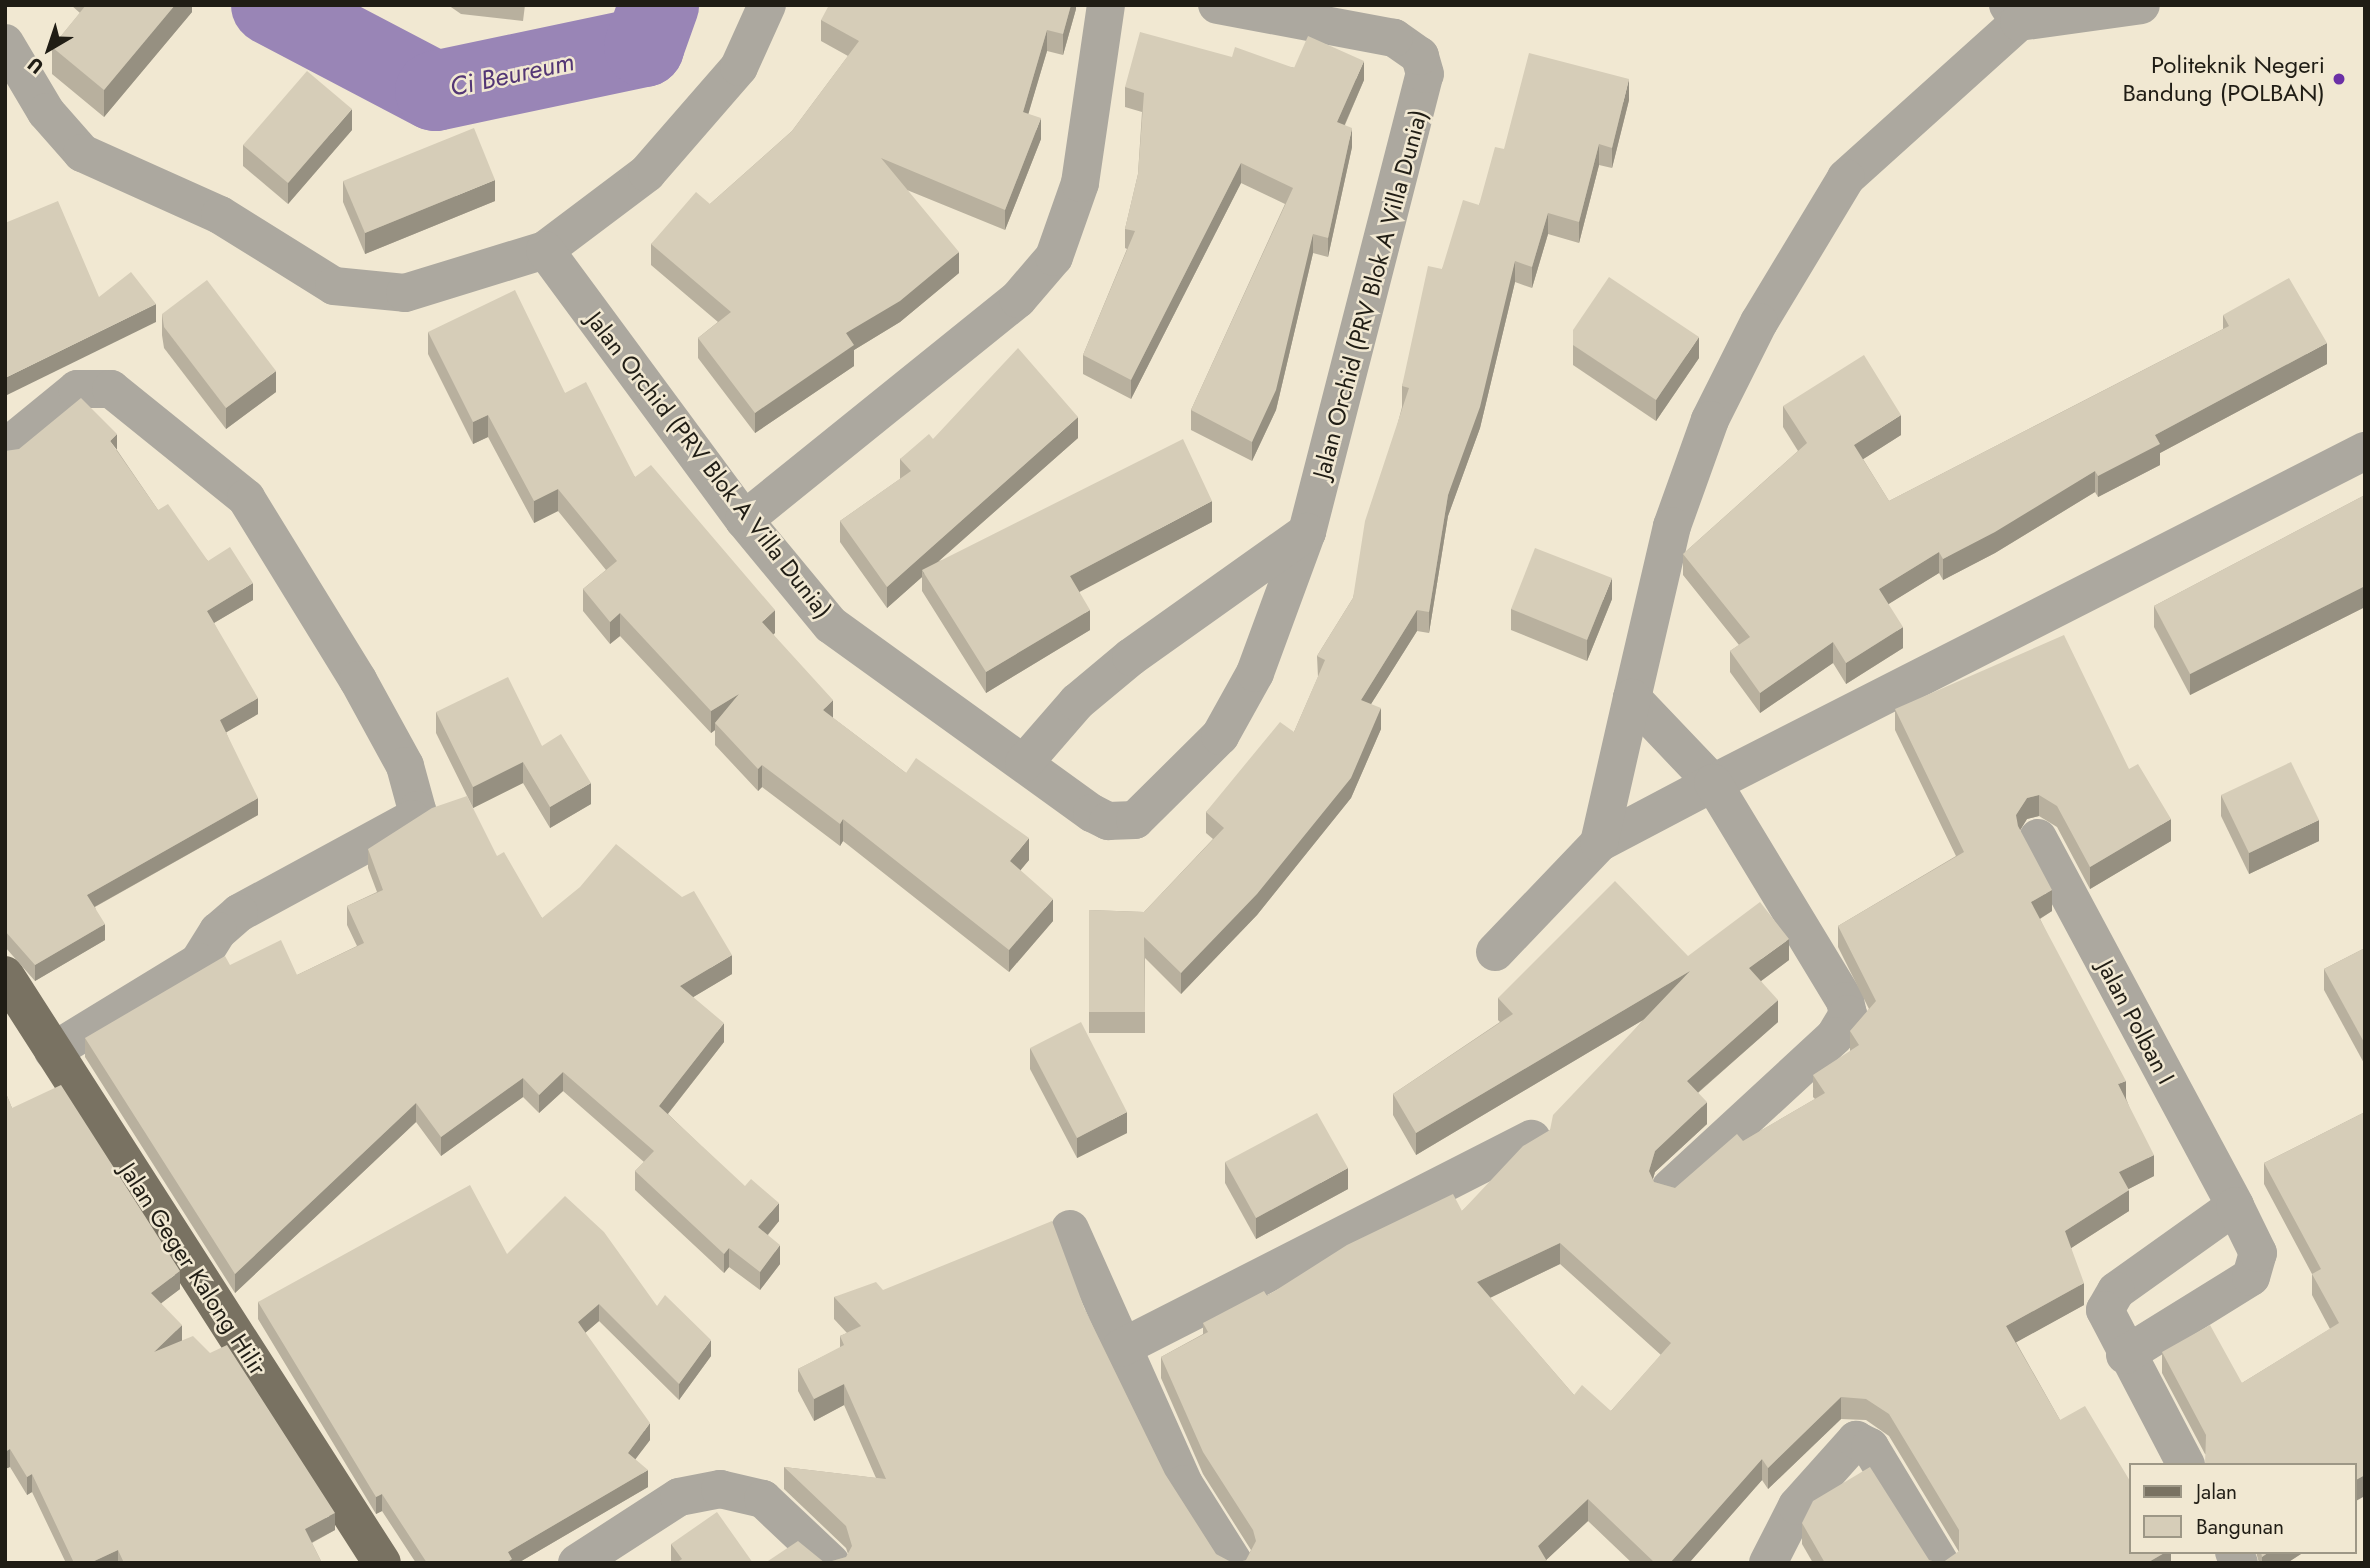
<!DOCTYPE html>
<style>
body{margin:0}
#map{position:relative;width:2370px;height:1568px;overflow:hidden;background:#f1e8d2;font-family:Jost,sans-serif}
div>[style]{position:absolute}
.river>*{height:80px;margin:-40px;padding:0 40px;transform-origin:40px;border-radius:40px;background:#9985b6}
.minor>*{height:38px;margin:-19px;padding:0 19px;transform-origin:19px;border-radius:19px;background:#aca89f}
.major>*{height:38px;margin:-19px;padding:0 19px;transform-origin:19px;border-radius:19px;background:#797262}
.wall>*{inset:0;background:#b8b09e}
.shaded-wall>*{inset:0;background:#969081}
.building>*{inset:0;background:#d6cdb8}
.dots>*{width:19px;height:19px;translate:-50% -50%;box-sizing:border-box;border:4px solid #f1e8d2;border-radius:50%}
span{translate:-50% -50%;white-space:nowrap;text-align:center;line-height:1.15;-webkit-text-stroke:5px #f1e8d2;paint-order:stroke}
.poi-label{font-size:24px;color:#201d15}
.right{translate:-100% -50%;text-align:right}
.street-label{font-size:24px;color:#201d15}
.water-label{font-size:26px;color:#533675;font-style:italic}
.frame{position:absolute;inset:0;border:7px solid #201d15;pointer-events:none}
.legend{position:absolute;left:2129px;top:1463px;width:228px;height:91px;box-sizing:border-box;background:#f1e8d2;border:2px solid #9d9786;margin:0;padding:9px 12px;list-style:none;font-size:21px;color:#201d15}
.legend li{display:flex;align-items:center;gap:14px;height:35px}
.legend b{width:35px;border:2px solid #9d9786}
.north{position:absolute;left:14px;top:14px;width:70px;height:70px;-webkit-text-stroke:5px #f1e8d2;paint-order:stroke;rotate:219deg;font-size:19px;font-weight:700;line-height:28px;text-align:center;color:#201d15}
.north::after{content:'';display:block;margin:auto;width:24px;height:32px;background:#201d15;clip-path:polygon(50% 0,100% 100%,50% 72%,0 100%)}
</style>
<div id="map">
<div class="river">
<i style="left:271px;top:5px;width:185px;rotate:27.7deg"></i>
<i style="left:435px;top:91px;width:214px;rotate:-11.9deg"></i>
<i style="left:644px;top:47px;width:45px;rotate:-70.3deg"></i>
</div>
<div class="minor">
<i style="left:2008px;top:5px;width:20px;rotate:57deg"></i>
<i style="left:2019px;top:22px;width:233px;rotate:138deg"></i>
<i style="left:1846px;top:178px;width:168px;rotate:121.1deg"></i>
<i style="left:1759px;top:322px;width:110px;rotate:116.6deg"></i>
<i style="left:1710px;top:420px;width:113px;rotate:109.7deg"></i>
<i style="left:1672px;top:526px;width:177px;rotate:103.1deg"></i>
<i style="left:1632px;top:698px;width:117px;rotate:46.4deg"></i>
<i style="left:1713px;top:783px;width:732px;rotate:-26.99deg"></i>
<i style="left:2019px;top:22px;width:123px;rotate:-7.9deg"></i>
<i style="left:5px;top:43px;width:80px;rotate:59.3deg"></i>
<i style="left:46px;top:112px;width:55px;rotate:48.7deg"></i>
<i style="left:82px;top:153px;width:151px;rotate:24.2deg"></i>
<i style="left:220px;top:215px;width:134px;rotate:31.9deg"></i>
<i style="left:334px;top:286px;width:71px;rotate:5.6deg"></i>
<i style="left:405px;top:293px;width:146px;rotate:-17.1deg"></i>
<i style="left:545px;top:250px;width:128px;rotate:-37deg"></i>
<i style="left:647px;top:173px;width:140px;rotate:-49deg"></i>
<i style="left:739px;top:67px;width:68px;rotate:-65.7deg"></i>
<i style="left:545px;top:250px;width:335px;rotate:53.6deg"></i>
<i style="left:744px;top:520px;width:136px;rotate:50.4deg"></i>
<i style="left:831px;top:625px;width:322px;rotate:35.8deg"></i>
<i style="left:1092px;top:813px;width:18px;rotate:27deg"></i>
<i style="left:1108px;top:821px;width:27px;rotate:-2deg"></i>
<i style="left:1135px;top:820px;width:120px;rotate:-44.7deg"></i>
<i style="left:1220px;top:736px;width:72px;rotate:-60.9deg"></i>
<i style="left:1255px;top:673px;width:150px;rotate:-69.8deg"></i>
<i style="left:1307px;top:532px;width:473px;rotate:-75.6deg"></i>
<i style="left:1425px;top:74px;width:19px;rotate:-106deg"></i>
<i style="left:1420px;top:56px;width:32px;rotate:-145deg"></i>
<i style="left:1394px;top:38px;width:180px;rotate:-169.4deg"></i>
<i style="left:5px;top:448px;width:93px;rotate:-39.3deg"></i>
<i style="left:77px;top:389px;width:34px"></i>
<i style="left:111px;top:389px;width:174px;rotate:38.9deg"></i>
<i style="left:246px;top:498px;width:214px;rotate:58.4deg"></i>
<i style="left:358px;top:680px;width:98px;rotate:61.3deg"></i>
<i style="left:405px;top:766px;width:46px;rotate:74.7deg"></i>
<i style="left:417px;top:810px;width:10px;rotate:119deg"></i>
<i style="left:412px;top:819px;width:197px;rotate:151.5deg"></i>
<i style="left:239px;top:913px;width:28px;rotate:139deg"></i>
<i style="left:218px;top:931px;width:36px;rotate:122deg"></i>
<i style="left:199px;top:962px;width:171px;rotate:148.6deg"></i>
<i style="left:744px;top:520px;width:352px;rotate:-38.9deg"></i>
<i style="left:1018px;top:299px;width:55px;rotate:-49.4deg"></i>
<i style="left:1054px;top:257px;width:78px;rotate:-70.6deg"></i>
<i style="left:1080px;top:183px;width:180px;rotate:-81.7deg"></i>
<i style="left:1024px;top:763px;width:81px;rotate:-49deg"></i>
<i style="left:1077px;top:702px;width:70px;rotate:-39.8deg"></i>
<i style="left:1131px;top:657px;width:216px;rotate:-35.4deg"></i>
<i style="left:2038px;top:838px;width:417px;rotate:61.8deg"></i>
<i style="left:2235px;top:1206px;width:146px;rotate:144.5deg"></i>
<i style="left:2116px;top:1291px;width:22px;rotate:120deg"></i>
<i style="left:2105px;top:1310px;width:175px;rotate:62.4deg"></i>
<i style="left:1599px;top:843px;width:129px;rotate:-27.8deg"></i>
<i style="left:1713px;top:783px;width:255px;rotate:58.8deg"></i>
<i style="left:1845px;top:1001px;width:13px;rotate:77deg"></i>
<i style="left:1848px;top:1014px;width:26px;rotate:121deg"></i>
<i style="left:1835px;top:1036px;width:224px;rotate:137.3deg"></i>
<i style="left:1495px;top:952px;width:151px;rotate:-46.3deg"></i>
<i style="left:1599px;top:843px;width:149px;rotate:-77.2deg"></i>
<i style="left:1070px;top:1229px;width:279px;rotate:65.9deg"></i>
<i style="left:1184px;top:1484px;width:93px;rotate:57.7deg"></i>
<i style="left:1121px;top:1348px;width:461px;rotate:-27deg"></i>
<i style="left:2125px;top:1355px;width:148px;rotate:-31.8deg"></i>
<i style="left:2251px;top:1277px;width:25px;rotate:-74deg"></i>
<i style="left:2258px;top:1253px;width:52px;rotate:-116.1deg"></i>
<i style="left:2234px;top:1552px;width:12px;rotate:66deg"></i>
<i style="left:577px;top:1563px;width:121px;rotate:-32.9deg"></i>
<i style="left:679px;top:1497px;width:42px;rotate:-11deg"></i>
<i style="left:720px;top:1489px;width:44px;rotate:13.1deg"></i>
<i style="left:763px;top:1499px;width:93px;rotate:43.3deg"></i>
<i style="left:1768px;top:1563px;width:64px;rotate:-63deg"></i>
<i style="left:1797px;top:1506px;width:89px;rotate:-48.2deg"></i>
<i style="left:1856px;top:1440px;width:16px;rotate:27deg"></i>
<i style="left:1870px;top:1447px;width:135px;rotate:58.9deg"></i>
</div>
<div class="major">
<i style="left:5px;top:975px;width:698px;rotate:57.33deg"></i>
</div>
<div class="wall">
<i style="clip-path:polygon(71px 5px,192px 5px,192px 12px,104px 117px,52px 74px,52px 47px,80px 13px)"></i>
<i style="clip-path:polygon(448px 5px,525px 5px,523px 21px,461px 14px)"></i>
<i style="clip-path:polygon(1076px 5px,1076px 9px,1063px 55px,1047px 51px,1028px 114px,1041px 139px,1005px 230px,907px 190px,959px 273px,900px 322px,854px 350px,854px 366px,755px 433px,698px 358px,698px 338px,718px 322px,651px 265px,651px 244px,710px 204px,792px 131px,848px 56px,821px 41px,821px 20px)"></i>
<i style="clip-path:polygon(1232px 57px,1364px 80px,1345px 125px,1352px 147px,1328px 257px,1313px 253px,1276px 410px,1252px 461px,1191px 430px,1191px 410px,1285px 204px,1241px 183px,1131px 399px,1083px 374px,1083px 355px,1127px 249px,1125px 248px,1125px 229px,1138px 174px,1142px 112px,1125px 107px,1125px 87px)"></i>
<i style="clip-path:polygon(1629px 100px,1612px 168px,1599px 165px,1579px 243px,1548px 234px,1532px 288px,1515px 282px,1480px 428px,1448px 516px,1429px 633px,1417px 631px,1371px 704px,1381px 729px,1351px 798px,1257px 915px,1181px 994px,1145px 958px,1145px 1033px,1089px 1033px,1089px 910px,1144px 912px,1213px 839px,1206px 833px,1206px 812px,1294px 732px,1318px 677px,1317px 656px,1353px 598px,1402px 407px,1402px 386px,1442px 269px,1479px 205px,1504px 149px)"></i>
<i style="clip-path:polygon(352px 130px,288px 204px,243px 166px,243px 145px)"></i>
<i style="clip-path:polygon(343px 181px,495px 201px,365px 254px,343px 202px)"></i>
<i style="clip-path:polygon(162px 314px,276px 392px,226px 429px,164px 348px,162px 335px)"></i>
<i style="clip-path:polygon(2223px 315px,2327px 364px,2160px 453px,2160px 465px,2098px 497px,2095px 492px,1995px 553px,1943px 580px,1939px 573px,1888px 604px,1903px 648px,1846px 684px,1833px 663px,1760px 713px,1730px 672px,1730px 651px,1739px 645px,1683px 575px,1683px 554px,1798px 451px,1783px 427px,1783px 406px,1901px 435px,1863px 459px,1889px 501px,2223px 329px)"></i>
<i style="clip-path:polygon(1573px 330px,1699px 358px,1656px 421px,1573px 365px)"></i>
<i style="clip-path:polygon(428px 332px,565px 393px,635px 477px,775px 633px,773px 634px,833px 718px,906px 773px,1029px 860px,1020px 870px,1053px 921px,1009px 972px,843px 841px,840px 846px,762px 787px,758px 791px,715px 745px,715px 730px,711px 733px,620px 636px,610px 644px,583px 611px,583px 589px,606px 570px,558px 511px,534px 523px,488px 437px,473px 444px,428px 354px)"></i>
<i style="clip-path:polygon(1078px 438px,939px 561px,1212px 522px,1079px 591px,1090px 630px,986px 693px,922px 591px,922px 577px,887px 608px,840px 542px,840px 521px,900px 479px,900px 459px,933px 439px)"></i>
<i style="clip-path:polygon(117px 450px,158px 510px,208px 561px,253px 600px,214px 623px,258px 714px,226px 732px,258px 815px,95px 907px,105px 940px,35px 981px,5px 947px,5px 451px)"></i>
<i style="clip-path:polygon(2365px 495px,2365px 607px,2190px 695px,2154px 627px,2154px 606px)"></i>
<i style="clip-path:polygon(1612px 599px,1587px 661px,1511px 630px,1511px 609px)"></i>
<i style="clip-path:polygon(evenodd,1895px 709px,2129px 769px,2171px 841px,2090px 889px,2057px 827px,2039px 816px,2027px 819px,2020px 830px,2052px 911px,2040px 919px,2126px 1098px,2154px 1176px,2128px 1189px,2129px 1211px,2071px 1248px,2084px 1305px,2016px 1342px,2060px 1420px,2171px 1552px,2171px 1563px,1959px 1552px,1889px 1436px,1866px 1420px,1841px 1419px,1768px 1489px,1762px 1480px,1689px 1563px,1632px 1563px,1588px 1521px,1546px 1560px,1246px 1560px,1251px 1550px,1203px 1474px,1161px 1378px,1161px 1357px,1203px 1334px,1203px 1323px,1462px 1211px,1550px 1130px,1643px 1020px,1416px 1155px,1393px 1115px,1393px 1094px,1500px 1022px,1498px 1020px,1498px 998px,1688px 956px,1789px 960px,1761px 981px,1778px 1022px,1698px 1093px,1707px 1124px,1655px 1172px,1653px 1179px,1654px 1182px,1675px 1188px,1743px 1141px,1815px 1099px,1813px 1097px,1813px 1075px,1850px 1052px,1850px 1031px,1869px 1009px,1838px 947px,1838px 926px,1956px 856px,1895px 730px,1895px 709px,1560px 1264px,1661px 1355px,1611px 1411px,1574px 1395px,1490px 1298px,1560px 1264px)"></i>
<i style="clip-path:polygon(436px 712px,542px 746px,591px 804px,550px 828px,523px 783px,473px 808px,436px 733px)"></i>
<i style="clip-path:polygon(2221px 795px,2319px 841px,2249px 874px,2221px 816px)"></i>
<i style="clip-path:polygon(368px 849px,497px 856px,542px 918px,732px 974px,693px 997px,724px 1042px,668px 1114px,779px 1221px,768px 1235px,780px 1264px,760px 1290px,729px 1267px,724px 1273px,635px 1190px,635px 1171px,644px 1162px,563px 1091px,539px 1113px,523px 1097px,441px 1156px,416px 1122px,235px 1293px,85px 1057px,85px 1038px,230px 965px,297px 975px,357px 946px,347px 925px,347px 906px,377px 892px,368px 868px)"></i>
<i style="clip-path:polygon(2365px 948px,2365px 1065px,2324px 990px,2324px 969px)"></i>
<i style="clip-path:polygon(1030px 1048px,1127px 1133px,1077px 1158px,1030px 1069px)"></i>
<i style="clip-path:polygon(5px 1091px,12px 1108px,180px 1289px,161px 1303px,182px 1341px,335px 1530px,312px 1543px,322px 1563px,66px 1563px,32px 1492px,27px 1495px,10px 1467px,5px 1469px)"></i>
<i style="clip-path:polygon(2365px 1112px,2365px 1496px,2205px 1454px,2162px 1373px,2162px 1352px,2242px 1383px,2330px 1329px,2312px 1295px,2312px 1274px,2264px 1184px,2264px 1163px)"></i>
<i style="clip-path:polygon(1225px 1162px,1348px 1189px,1256px 1239px,1225px 1183px)"></i>
<i style="clip-path:polygon(507px 1254px,657px 1306px,711px 1356px,679px 1400px,599px 1321px,585px 1333px,650px 1440px,635px 1459px,648px 1487px,518px 1563px,416px 1563px,382px 1511px,376px 1514px,258px 1319px,258px 1302px)"></i>
<i style="clip-path:polygon(883px 1290px,1085px 1310px,1165px 1474px,1216px 1554px,825px 1563px,846px 1557px,848px 1554px,846px 1548px,784px 1489px,784px 1467px,876px 1478px,844px 1405px,814px 1421px,798px 1391px,798px 1369px,840px 1348px,840px 1336px,847px 1333px,834px 1319px,834px 1297px)"></i>
<i style="clip-path:polygon(1802px 1523px,1929px 1560px,1939px 1563px,1813px 1563px,1802px 1544px)"></i>
<i style="clip-path:polygon(671px 1544px,753px 1563px,671px 1563px)"></i>
<i style="clip-path:polygon(2256px 1552px,2304px 1552px,2287px 1563px,2259px 1563px)"></i>
</div>
<div class="shaded-wall">
<i style="clip-path:polygon(175px 5px,192px 5px,192px 12px,104px 117px,104px 90px)"></i>
<i style="clip-path:polygon(1071px 5px,1076px 5px,1076px 9px,1063px 55px,1063px 34px)"></i>
<i style="clip-path:polygon(1047px 30px,1047px 51px,1023px 132px,1023px 112px)"></i>
<i style="clip-path:polygon(1364px 61px,1364px 80px,1337px 142px,1337px 122px)"></i>
<i style="clip-path:polygon(1629px 79px,1629px 100px,1612px 168px,1612px 148px)"></i>
<i style="clip-path:polygon(352px 109px,352px 130px,288px 204px,288px 183px)"></i>
<i style="clip-path:polygon(1041px 118px,1041px 139px,1005px 230px,1005px 210px)"></i>
<i style="clip-path:polygon(1352px 128px,1352px 147px,1328px 257px,1328px 238px)"></i>
<i style="clip-path:polygon(1599px 144px,1599px 165px,1579px 243px,1579px 222px)"></i>
<i style="clip-path:polygon(1241px 163px,1241px 183px,1131px 399px,1131px 380px)"></i>
<i style="clip-path:polygon(495px 180px,495px 201px,365px 254px,365px 233px)"></i>
<i style="clip-path:polygon(1548px 213px,1548px 234px,1532px 288px,1532px 267px)"></i>
<i style="clip-path:polygon(1313px 234px,1313px 253px,1276px 410px,1252px 461px,1252px 442px)"></i>
<i style="clip-path:polygon(959px 252px,959px 273px,900px 322px,854px 350px,854px 366px,755px 433px,755px 413px,846px 333px)"></i>
<i style="clip-path:polygon(1515px 261px,1515px 282px,1480px 428px,1448px 516px,1429px 633px,1429px 612px,1448px 495px)"></i>
<i style="clip-path:polygon(156px 304px,156px 322px,5px 396px,5px 378px)"></i>
<i style="clip-path:polygon(1699px 337px,1699px 358px,1656px 421px,1656px 400px)"></i>
<i style="clip-path:polygon(2327px 343px,2327px 364px,2160px 453px,2160px 465px,2098px 497px,2098px 476px,2155px 435px)"></i>
<i style="clip-path:polygon(276px 371px,276px 392px,226px 429px,226px 408px)"></i>
<i style="clip-path:polygon(488px 415px,488px 437px,473px 444px,473px 422px)"></i>
<i style="clip-path:polygon(1901px 415px,1901px 435px,1854px 465px,1854px 445px)"></i>
<i style="clip-path:polygon(1078px 417px,1078px 438px,924px 574px,922px 570px,922px 577px,887px 608px,887px 587px)"></i>
<i style="clip-path:polygon(117px 434px,117px 450px,110px 441px)"></i>
<i style="clip-path:polygon(2095px 471px,2095px 492px,1995px 553px,1943px 580px,1943px 559px)"></i>
<i style="clip-path:polygon(558px 489px,558px 511px,534px 523px,534px 501px)"></i>
<i style="clip-path:polygon(1212px 501px,1212px 522px,1070px 597px,1070px 576px)"></i>
<i style="clip-path:polygon(1939px 552px,1939px 573px,1879px 610px,1879px 589px)"></i>
<i style="clip-path:polygon(1612px 578px,1612px 599px,1587px 661px,1587px 640px)"></i>
<i style="clip-path:polygon(253px 583px,253px 600px,207px 627px,207px 611px)"></i>
<i style="clip-path:polygon(2365px 586px,2365px 607px,2190px 695px,2190px 674px)"></i>
<i style="clip-path:polygon(775px 610px,775px 633px,762px 644px,762px 622px)"></i>
<i style="clip-path:polygon(1090px 610px,1090px 630px,986px 693px,986px 672px)"></i>
<i style="clip-path:polygon(1417px 610px,1417px 631px,1361px 720px,1361px 700px)"></i>
<i style="clip-path:polygon(620px 613px,620px 636px,610px 644px,610px 622px)"></i>
<i style="clip-path:polygon(1903px 627px,1903px 648px,1846px 684px,1846px 663px)"></i>
<i style="clip-path:polygon(1833px 642px,1833px 663px,1760px 713px,1760px 693px)"></i>
<i style="clip-path:polygon(739px 694px,715px 723px,715px 730px,711px 733px,711px 711px)"></i>
<i style="clip-path:polygon(258px 698px,258px 714px,220px 736px,220px 720px)"></i>
<i style="clip-path:polygon(833px 700px,833px 722px,823px 710px)"></i>
<i style="clip-path:polygon(1381px 708px,1381px 729px,1351px 798px,1257px 915px,1181px 994px,1181px 973px)"></i>
<i style="clip-path:polygon(523px 762px,523px 783px,473px 808px,473px 787px)"></i>
<i style="clip-path:polygon(762px 765px,762px 787px,758px 791px,758px 769px)"></i>
<i style="clip-path:polygon(591px 783px,591px 804px,550px 828px,550px 807px)"></i>
<i style="clip-path:polygon(2039px 795px,2039px 816px,2027px 819px,2016px 837px,2016px 815px,2027px 798px)"></i>
<i style="clip-path:polygon(258px 798px,258px 815px,87px 911px,87px 895px)"></i>
<i style="clip-path:polygon(843px 819px,843px 841px,840px 846px,840px 824px)"></i>
<i style="clip-path:polygon(2171px 819px,2171px 841px,2090px 889px,2090px 867px)"></i>
<i style="clip-path:polygon(2319px 820px,2319px 841px,2249px 874px,2249px 853px)"></i>
<i style="clip-path:polygon(1029px 838px,1029px 860px,1010px 883px,1010px 861px)"></i>
<i style="clip-path:polygon(2052px 890px,2052px 911px,2031px 924px,2031px 902px)"></i>
<i style="clip-path:polygon(1053px 899px,1053px 921px,1009px 972px,1009px 950px)"></i>
<i style="clip-path:polygon(105px 924px,105px 940px,35px 981px,35px 965px)"></i>
<i style="clip-path:polygon(1789px 939px,1789px 960px,1749px 990px,1749px 968px)"></i>
<i style="clip-path:polygon(732px 955px,732px 974px,680px 1005px,680px 986px)"></i>
<i style="clip-path:polygon(1690px 971px,1690px 992px,1416px 1155px,1416px 1133px)"></i>
<i style="clip-path:polygon(1778px 1000px,1778px 1022px,1687px 1102px,1687px 1081px)"></i>
<i style="clip-path:polygon(724px 1023px,724px 1042px,659px 1125px,659px 1106px)"></i>
<i style="clip-path:polygon(563px 1072px,563px 1091px,539px 1113px,539px 1095px)"></i>
<i style="clip-path:polygon(523px 1078px,523px 1097px,441px 1156px,441px 1137px)"></i>
<i style="clip-path:polygon(2126px 1081px,2126px 1102px,2118px 1084px)"></i>
<i style="clip-path:polygon(1707px 1102px,1707px 1124px,1655px 1172px,1649px 1192px,1649px 1171px,1655px 1151px)"></i>
<i style="clip-path:polygon(416px 1103px,416px 1122px,235px 1293px,235px 1274px)"></i>
<i style="clip-path:polygon(1127px 1112px,1127px 1133px,1077px 1158px,1077px 1138px)"></i>
<i style="clip-path:polygon(2154px 1155px,2154px 1176px,2119px 1194px,2119px 1172px)"></i>
<i style="clip-path:polygon(1348px 1168px,1348px 1189px,1256px 1239px,1256px 1218px)"></i>
<i style="clip-path:polygon(2129px 1190px,2129px 1211px,2065px 1252px,2065px 1231px)"></i>
<i style="clip-path:polygon(779px 1203px,779px 1221px,758px 1246px,758px 1227px)"></i>
<i style="clip-path:polygon(1560px 1243px,1560px 1264px,1477px 1304px,1477px 1282px)"></i>
<i style="clip-path:polygon(780px 1245px,780px 1264px,760px 1290px,760px 1272px)"></i>
<i style="clip-path:polygon(729px 1248px,729px 1267px,724px 1273px,724px 1254px)"></i>
<i style="clip-path:polygon(180px 1271px,180px 1289px,151px 1311px,151px 1293px)"></i>
<i style="clip-path:polygon(2084px 1283px,2084px 1305px,2006px 1348px,2006px 1326px)"></i>
<i style="clip-path:polygon(599px 1304px,599px 1321px,578px 1339px,578px 1322px)"></i>
<i style="clip-path:polygon(182px 1325px,182px 1342px,154px 1352px)"></i>
<i style="clip-path:polygon(711px 1340px,711px 1356px,679px 1400px,679px 1384px)"></i>
<i style="clip-path:polygon(844px 1384px,844px 1405px,814px 1421px,814px 1399px)"></i>
<i style="clip-path:polygon(1841px 1397px,1841px 1419px,1768px 1489px,1768px 1468px)"></i>
<i style="clip-path:polygon(650px 1423px,650px 1440px,628px 1469px,628px 1453px)"></i>
<i style="clip-path:polygon(10px 1449px,10px 1467px,5px 1469px,5px 1452px)"></i>
<i style="clip-path:polygon(1762px 1459px,1762px 1480px,1689px 1563px,1670px 1563px)"></i>
<i style="clip-path:polygon(648px 1470px,648px 1487px,518px 1563px,505px 1563px,508px 1552px)"></i>
<i style="clip-path:polygon(32px 1474px,32px 1492px,27px 1495px,27px 1477px)"></i>
<i style="clip-path:polygon(2365px 1475px,2365px 1496px,2354px 1502px,2354px 1481px)"></i>
<i style="clip-path:polygon(382px 1494px,382px 1511px,376px 1514px,376px 1497px)"></i>
<i style="clip-path:polygon(1588px 1499px,1588px 1521px,1543px 1563px,1538px 1546px)"></i>
<i style="clip-path:polygon(335px 1513px,335px 1530px,305px 1546px,305px 1529px)"></i>
<i style="clip-path:polygon(118px 1550px,118px 1563px,90px 1563px)"></i>
<i style="clip-path:polygon(2166px 1552px,2171px 1552px,2171px 1563px,2147px 1563px)"></i>
<i style="clip-path:polygon(2269px 1552px,2304px 1552px,2287px 1563px,2262px 1563px,2262px 1557px)"></i>
</div>
<div class="building">
<i style="clip-path:polygon(86px 5px,175px 5px,104px 90px,52px 47px)"></i>
<i style="clip-path:polygon(829px 5px,1071px 5px,1063px 34px,1047px 30px,1023px 112px,1041px 118px,1005px 210px,881px 158px,959px 252px,900px 301px,846px 333px,854px 345px,755px 413px,698px 338px,731px 312px,651px 244px,696px 192px,710px 204px,792px 131px,859px 41px,821px 20px)"></i>
<i style="clip-path:polygon(1140px 32px,1232px 57px,1235px 47px,1294px 68px,1308px 36px,1364px 61px,1337px 122px,1352px 128px,1328px 238px,1313px 234px,1276px 390px,1252px 442px,1191px 410px,1293px 188px,1241px 163px,1131px 380px,1083px 355px,1135px 231px,1125px 229px,1138px 174px,1144px 93px,1125px 87px)"></i>
<i style="clip-path:polygon(1529px 53px,1629px 79px,1612px 148px,1599px 144px,1579px 222px,1548px 213px,1532px 267px,1515px 261px,1480px 407px,1448px 495px,1429px 612px,1417px 610px,1361px 700px,1381px 708px,1351px 778px,1257px 894px,1181px 973px,1144px 937px,1145px 1012px,1089px 1012px,1089px 910px,1144px 912px,1224px 828px,1206px 812px,1280px 722px,1294px 732px,1325px 660px,1317px 656px,1353px 598px,1365px 521px,1409px 388px,1402px 386px,1428px 266px,1442px 269px,1463px 200px,1479px 205px,1495px 147px,1504px 149px)"></i>
<i style="clip-path:polygon(307px 71px,352px 109px,288px 183px,243px 145px)"></i>
<i style="clip-path:polygon(474px 128px,495px 180px,365px 233px,343px 181px)"></i>
<i style="clip-path:polygon(58px 201px,99px 297px,131px 272px,156px 304px,5px 378px,5px 223px)"></i>
<i style="clip-path:polygon(1609px 277px,1699px 337px,1656px 400px,1573px 345px,1573px 330px)"></i>
<i style="clip-path:polygon(2289px 278px,2327px 343px,2155px 435px,2160px 444px,2098px 476px,2095px 471px,1995px 532px,1943px 559px,1939px 552px,1879px 589px,1903px 627px,1846px 663px,1833px 642px,1760px 693px,1730px 651px,1750px 637px,1683px 554px,1807px 443px,1783px 406px,1864px 355px,1901px 415px,1854px 445px,1889px 501px,2229px 326px,2223px 315px)"></i>
<i style="clip-path:polygon(207px 280px,276px 371px,226px 408px,164px 327px,162px 314px)"></i>
<i style="clip-path:polygon(515px 290px,565px 393px,586px 382px,635px 477px,651px 465px,775px 610px,762px 622px,833px 700px,823px 710px,906px 773px,916px 758px,1029px 838px,1010px 861px,1053px 899px,1009px 950px,843px 819px,840px 824px,762px 765px,758px 769px,715px 723px,739px 694px,711px 711px,620px 613px,610px 622px,583px 589px,617px 561px,558px 489px,534px 501px,488px 415px,473px 422px,428px 332px)"></i>
<i style="clip-path:polygon(1018px 348px,1078px 417px,887px 587px,840px 521px,911px 471px,900px 459px,929px 434px,933px 439px)"></i>
<i style="clip-path:polygon(81px 398px,117px 434px,110px 441px,158px 510px,168px 504px,208px 561px,230px 547px,253px 583px,207px 611px,258px 698px,220px 720px,258px 798px,87px 895px,105px 924px,35px 965px,5px 931px,5px 451px,19px 449px)"></i>
<i style="clip-path:polygon(1183px 439px,1212px 501px,1070px 576px,1090px 610px,986px 672px,922px 570px)"></i>
<i style="clip-path:polygon(2365px 495px,2365px 586px,2190px 674px,2154px 606px)"></i>
<i style="clip-path:polygon(1535px 548px,1612px 578px,1587px 640px,1511px 609px)"></i>
<i style="clip-path:polygon(evenodd,2064px 635px,2129px 769px,2138px 764px,2171px 819px,2090px 867px,2057px 806px,2039px 795px,2027px 798px,2016px 815px,2018px 826px,2052px 890px,2031px 902px,2126px 1081px,2118px 1084px,2154px 1155px,2119px 1172px,2129px 1190px,2065px 1231px,2084px 1283px,2006px 1326px,2060px 1420px,2085px 1406px,2130px 1481px,2130px 1552px,2166px 1552px,2147px 1563px,1942px 1563px,1959px 1551px,1959px 1530px,1889px 1414px,1866px 1399px,1841px 1397px,1768px 1468px,1762px 1459px,1670px 1563px,1655px 1563px,1588px 1499px,1538px 1546px,1548px 1563px,1236px 1563px,1246px 1560px,1256px 1541px,1253px 1530px,1203px 1452px,1161px 1357px,1208px 1332px,1203px 1323px,1264px 1291px,1267px 1296px,1347px 1245px,1453px 1194px,1462px 1211px,1523px 1146px,1550px 1130px,1553px 1115px,1690px 971px,1416px 1133px,1393px 1094px,1513px 1014px,1498px 998px,1615px 881px,1688px 956px,1760px 902px,1789px 939px,1749px 968px,1778px 1000px,1687px 1081px,1707px 1102px,1655px 1151px,1649px 1171px,1654px 1182px,1675px 1188px,1737px 1134px,1743px 1141px,1825px 1093px,1813px 1075px,1859px 1045px,1850px 1031px,1876px 1001px,1838px 926px,1964px 852px,1895px 709px,2064px 635px,1560px 1243px,1671px 1343px,1611px 1411px,1582px 1385px,1574px 1395px,1477px 1282px,1560px 1243px)"></i>
<i style="clip-path:polygon(508px 677px,542px 746px,561px 734px,591px 783px,550px 807px,523px 762px,473px 787px,436px 712px)"></i>
<i style="clip-path:polygon(2291px 762px,2319px 820px,2249px 853px,2221px 795px)"></i>
<i style="clip-path:polygon(467px 796px,497px 856px,504px 852px,542px 918px,580px 887px,616px 844px,682px 897px,694px 891px,732px 955px,680px 986px,724px 1023px,659px 1106px,745px 1186px,751px 1179px,779px 1203px,758px 1227px,780px 1245px,760px 1272px,729px 1248px,724px 1254px,635px 1171px,654px 1151px,563px 1072px,539px 1095px,523px 1078px,441px 1137px,416px 1103px,235px 1274px,85px 1038px,225px 956px,230px 965px,281px 940px,297px 975px,364px 943px,347px 906px,383px 890px,368px 849px,432px 808px)"></i>
<i style="clip-path:polygon(2365px 948px,2365px 1044px,2324px 969px)"></i>
<i style="clip-path:polygon(1081px 1022px,1127px 1112px,1077px 1138px,1030px 1048px)"></i>
<i style="clip-path:polygon(61px 1085px,180px 1271px,151px 1293px,182px 1325px,154px 1352px,193px 1336px,210px 1353px,227px 1345px,335px 1513px,305px 1529px,322px 1563px,124px 1563px,118px 1550px,90px 1563px,74px 1563px,32px 1474px,27px 1477px,10px 1449px,5px 1452px,5px 1091px,12px 1108px)"></i>
<i style="clip-path:polygon(2365px 1112px,2365px 1475px,2354px 1481px,2354px 1465px,2205px 1465px,2206px 1435px,2162px 1352px,2210px 1325px,2242px 1383px,2339px 1323px,2312px 1274px,2321px 1269px,2264px 1163px)"></i>
<i style="clip-path:polygon(1317px 1113px,1348px 1168px,1256px 1218px,1225px 1162px)"></i>
<i style="clip-path:polygon(470px 1185px,507px 1254px,565px 1196px,604px 1232px,657px 1306px,665px 1295px,711px 1340px,679px 1384px,599px 1304px,578px 1322px,650px 1423px,628px 1453px,648px 1470px,508px 1552px,512px 1559px,506px 1563px,427px 1563px,382px 1494px,376px 1497px,258px 1302px)"></i>
<i style="clip-path:polygon(1052px 1221px,1085px 1310px,1165px 1474px,1216px 1554px,1233px 1563px,765px 1563px,798px 1541px,825px 1563px,846px 1557px,852px 1546px,846px 1526px,784px 1467px,886px 1479px,844px 1384px,814px 1399px,798px 1369px,844px 1345px,840px 1336px,861px 1326px,834px 1297px,876px 1282px,883px 1290px)"></i>
<i style="clip-path:polygon(1870px 1467px,1929px 1560px,1939px 1563px,1825px 1563px,1802px 1523px,1813px 1501px)"></i>
<i style="clip-path:polygon(717px 1512px,753px 1563px,676px 1563px,682px 1559px,671px 1544px)"></i>
<i style="clip-path:polygon(2261px 1552px,2269px 1552px,2262px 1557px)"></i>
</div>
<div class="dots">
<i style="left:2339px;top:79px;background:#6b30a6"></i>
</div>
<div class="poi-label">
<span class="right" style="left:2325px;top:79px">Politeknik Negeri<br>Bandung (POLBAN)</span>
</div>
<div class="street-label">
<span style="left:1370px;top:294px;rotate:-75deg">Jalan Orchid (PRV Blok A Villa Dunia)</span>
<span style="left:709px;top:465px;rotate:52deg">Jalan Orchid (PRV Blok A Villa Dunia)</span>
<span style="left:2136px;top:1022px;rotate:62deg">Jalan Polban I</span>
<span style="left:193px;top:1269px;rotate:57deg">Jalan Geger Kalong Hilir</span>
</div>
<div class="water-label">
<span style="left:512px;top:75px;rotate:-12deg">Ci Beureum</span>
</div>
<div class="frame"></div>
<ul class="legend">
<li><b style="height:9px;background:#797262"></b>Jalan</li>
<li><b style="height:19px;background:#d6cdb8"></b>Bangunan</li>
</ul>
<div class="north">U</div>
</div>
